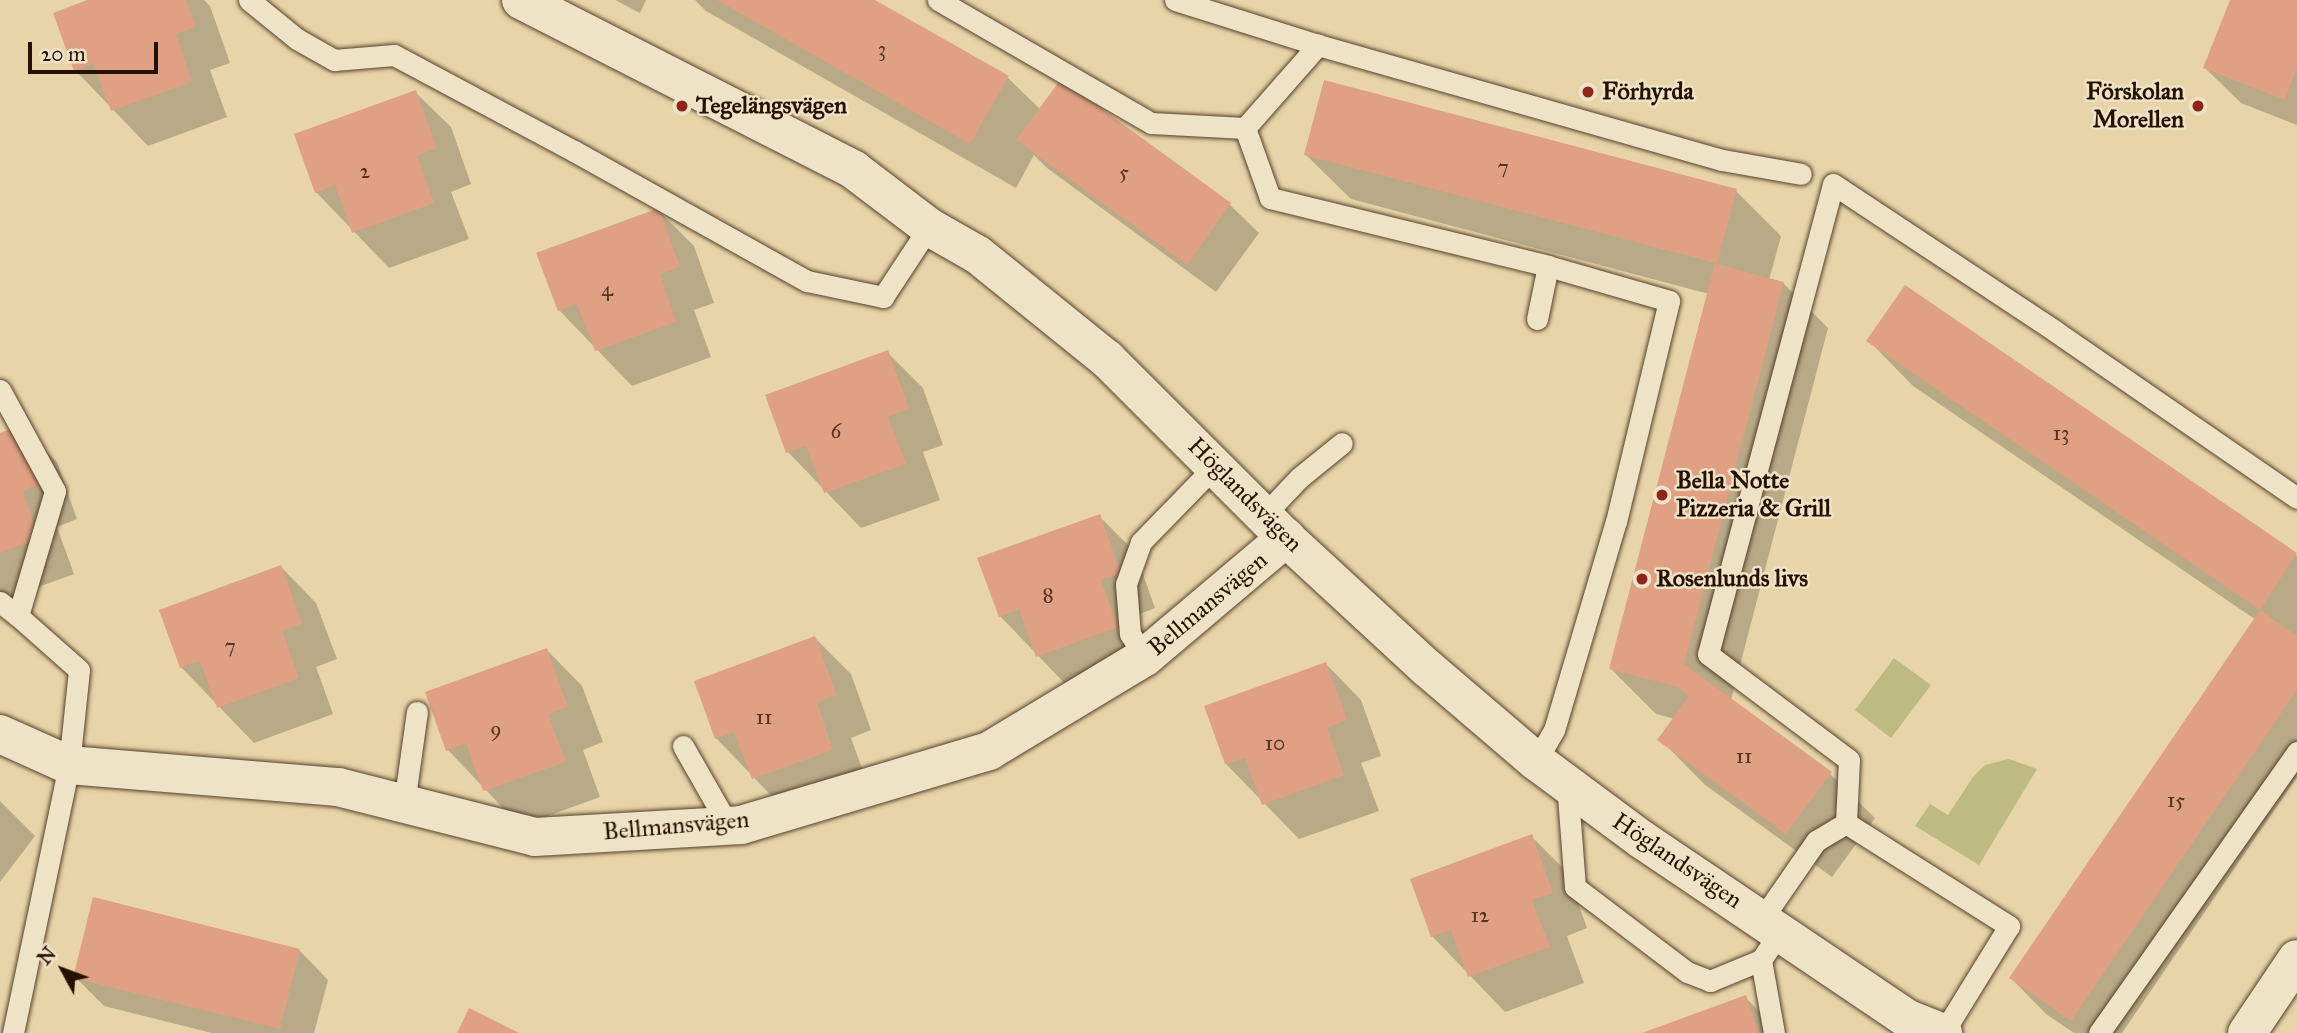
<!DOCTYPE html>
<meta charset="utf-8">
<style>
body{margin:0}
#map{position:relative;width:2297px;height:1033px;overflow:hidden;background:#e7d4a9;font-family:"IM FELL Great Primer",serif}
div>[style]{position:absolute}
.green>*{inset:0;background:#bdbb82}
.shadow>*{inset:0;background:#0003}
.building>*{inset:0;background:#dfa084}
.roads{filter:drop-shadow(0 0 2px #56422a) drop-shadow(0 0 2px #56422a)}
.lane>*{height:21px;margin:-10.5px;padding:0 10.5px;transform-origin:10.5px;border-radius:10.5px;background:#efe3c7}
.street>*{height:38px;margin:-19px;padding:0 19px;transform-origin:19px;border-radius:19px;background:#efe3c7}
.dots>*{width:19px;height:19px;translate:-50% -50%;box-sizing:border-box;border:4px solid #efe3c7;border-radius:50%}
span{translate:-50% -50%;white-space:nowrap;text-align:center;line-height:1.15;-webkit-text-stroke:5px #efe3c7;paint-order:stroke}
.number-label{font-size:21px;color:#543521}
.number-label span{-webkit-text-stroke-width:0}
.poi-label{font-size:24px;color:#261100;font-weight:700}
.left{translate:0 -50%;text-align:left}
.right{translate:-100% -50%;text-align:right}
.street-label{font-size:24px;color:#261100}
.north{position:absolute;left:28px;top:935px;width:70px;height:70px;-webkit-text-stroke:5px #efe3c7;paint-order:stroke;rotate:311deg;font-size:19px;font-weight:700;line-height:28px;text-align:center;color:#261100}
.north::after{content:'';display:block;margin:auto;width:24px;height:32px;background:#261100;clip-path:polygon(50% 0,100% 100%,50% 72%,0 100%)}
.scale{position:absolute;left:28px;top:42px;width:130px;height:32px;box-sizing:border-box;border:4px solid #261100;border-top:0;padding-left:9px;font-size:21px;line-height:24px;white-space:nowrap;color:#261100;-webkit-text-stroke:5px #efe3c7;paint-order:stroke}
</style>
<div id="map">
<div class="green">
<i style="clip-path:polygon(1894px 658px,1931px 685px,1891px 738px,1855px 710px)"></i>
<i style="clip-path:polygon(2009px 759px,2037px 769px,1979px 865px,1915px 826px,1930px 804px,1948px 815px,1973px 777px,1985px 765px)"></i>
</div>
<div class="shadow">
<i style="clip-path:polygon(93px 0,204px 0,210px 6px,230px 63px,210px 70px,227px 117px,148px 146px,75px 70px)"></i>
<i style="clip-path:polygon(615px 0,646px 0,640px 13px)"></i>
<i style="clip-path:polygon(695px 0,872px 0,1008px 78px,1041px 110px,1061px 81px,1230px 205px,1259px 233px,1216px 292px,1047px 168px,1034px 155px,1016px 188px,706px 11px)"></i>
<i style="clip-path:polygon(2232px 0,2297px 0,2297px 125px,2241px 103px,2205px 68px)"></i>
<i style="clip-path:polygon(415px 92px,451px 127px,471px 184px,451px 192px,469px 239px,389px 268px,316px 192px)"></i>
<i style="clip-path:polygon(1306px 155px,1736px 191px,1781px 236px,1769px 280px,1783px 283px,1828px 328px,1731px 700px,1830px 774px,1875px 818px,1832px 877px,1704px 784px,1660px 739px,1675px 719px,1656px 714px,1611px 669px,1709px 294px,1351px 199px)"></i>
<i style="clip-path:polygon(658px 210px,694px 246px,714px 303px,694px 310px,711px 357px,632px 386px,559px 310px)"></i>
<i style="clip-path:polygon(1905px 287px,2297px 556px,2297px 777px,2122px 1033px,2074px 1033px,2046px 1014px,2011px 978px,2256px 620px,1913px 386px,1869px 341px)"></i>
<i style="clip-path:polygon(887px 352px,923px 388px,943px 445px,923px 452px,940px 500px,861px 528px,788px 452px,768px 396px)"></i>
<i style="clip-path:polygon(21px 427px,57px 462px,77px 519px,57px 527px,74px 574px,0 601px,0 435px)"></i>
<i style="clip-path:polygon(1099px 516px,1135px 552px,1155px 608px,1135px 616px,1153px 663px,1073px 692px,1000px 616px)"></i>
<i style="clip-path:polygon(281px 567px,316px 603px,337px 659px,316px 667px,333px 714px,254px 743px,181px 667px)"></i>
<i style="clip-path:polygon(815px 638px,851px 674px,871px 730px,851px 738px,868px 785px,789px 814px,716px 738px)"></i>
<i style="clip-path:polygon(547px 650px,582px 686px,603px 742px,583px 750px,600px 797px,520px 826px,448px 750px)"></i>
<i style="clip-path:polygon(1326px 664px,1361px 700px,1381px 756px,1361px 763px,1379px 811px,1299px 839px,1226px 764px)"></i>
<i style="clip-path:polygon(0 801px,35px 836px,0 882px)"></i>
<i style="clip-path:polygon(1531px 836px,1567px 872px,1587px 928px,1567px 936px,1584px 983px,1505px 1012px,1432px 936px)"></i>
<i style="clip-path:polygon(94px 899px,300px 951px,328px 980px,314px 1033px,212px 1033px,104px 1006px,75px 977px)"></i>
<i style="clip-path:polygon(1745px 997px,1781px 1033px,1646px 1033px)"></i>
</div>
<div class="building">
<i style="clip-path:polygon(87px 0,186px 0,196px 27px,176px 34px,192px 82px,111px 111px,93px 64px,74px 71px,53px 13px)"></i>
<i style="clip-path:polygon(717px 0,875px 0,1009px 76px,970px 144px)"></i>
<i style="clip-path:polygon(2230px 0,2297px 0,2297px 67px,2285px 100px,2203px 68px)"></i>
<i style="clip-path:polygon(1061px 79px,1231px 203px,1187px 265px,1016px 140px)"></i>
<i style="clip-path:polygon(1324px 80px,1737px 189px,1717px 264px,1784px 282px,1684px 664px,1832px 772px,1786px 834px,1657px 740px,1689px 696px,1678px 687px,1609px 669px,1715px 263px,1304px 155px)"></i>
<i style="clip-path:polygon(416px 90px,437px 148px,417px 156px,434px 203px,352px 233px,335px 185px,315px 193px,294px 134px)"></i>
<i style="clip-path:polygon(659px 208px,680px 267px,660px 274px,676px 322px,595px 351px,577px 304px,558px 311px,536px 253px)"></i>
<i style="clip-path:polygon(1905px 285px,2297px 553px,2260px 610px,1866px 341px)"></i>
<i style="clip-path:polygon(888px 350px,909px 409px,888px 417px,906px 464px,824px 493px,806px 446px,786px 453px,765px 395px)"></i>
<i style="clip-path:polygon(22px 425px,43px 483px,23px 491px,39px 538px,0 553px,0 433px)"></i>
<i style="clip-path:polygon(1100px 514px,1121px 573px,1101px 580px,1118px 627px,1036px 657px,1019px 609px,999px 617px,977px 558px)"></i>
<i style="clip-path:polygon(281px 565px,302px 624px,282px 631px,299px 678px,217px 708px,200px 661px,180px 668px,159px 610px)"></i>
<i style="clip-path:polygon(2260px 610px,2297px 636px,2297px 690px,2071px 1021px,2009px 978px)"></i>
<i style="clip-path:polygon(815px 636px,837px 695px,817px 702px,833px 750px,752px 779px,734px 732px,715px 739px,694px 681px)"></i>
<i style="clip-path:polygon(547px 648px,568px 707px,548px 714px,566px 762px,483px 791px,466px 743px,446px 751px,425px 692px)"></i>
<i style="clip-path:polygon(1326px 662px,1347px 720px,1327px 728px,1344px 775px,1262px 805px,1245px 758px,1225px 764px,1204px 706px)"></i>
<i style="clip-path:polygon(1532px 834px,1553px 893px,1532px 900px,1550px 947px,1468px 977px,1451px 930px,1431px 937px,1410px 879px)"></i>
<i style="clip-path:polygon(93px 897px,300px 949px,280px 1029px,73px 978px)"></i>
<i style="clip-path:polygon(1746px 995px,1759px 1033px,1642px 1033px)"></i>
<i style="clip-path:polygon(469px 1008px,519px 1033px,457px 1033px)"></i>
</div>
<div class="roads">
<div class="lane">
<i style="left:249px;top:0;width:62px;rotate:39.1deg"></i>
<i style="left:297px;top:39px;width:43px;rotate:29.6deg"></i>
<i style="left:334px;top:60px;width:60px;rotate:-4.8deg"></i>
<i style="left:394px;top:55px;width:204px;rotate:28.1deg"></i>
<i style="left:574px;top:151px;width:267px;rotate:29.2deg"></i>
<i style="left:807px;top:281px;width:78px;rotate:11.9deg"></i>
<i style="left:883px;top:297px;width:84px;rotate:-56.7deg"></i>
<i style="left:938px;top:0;width:246px;rotate:30deg"></i>
<i style="left:1151px;top:123px;width:94px;rotate:3deg"></i>
<i style="left:1245px;top:128px;width:111px;rotate:-48.7deg"></i>
<i style="left:1175px;top:0;width:150px;rotate:17.5deg"></i>
<i style="left:1318px;top:45px;width:420px;rotate:15.9deg"></i>
<i style="left:1722px;top:160px;width:80px;rotate:10deg"></i>
<i style="left:1245px;top:128px;width:74px;rotate:70.3deg"></i>
<i style="left:1270px;top:198px;width:286px;rotate:13.7deg"></i>
<i style="left:1548px;top:266px;width:126px;rotate:16.1deg"></i>
<i style="left:1669px;top:301px;width:226px;rotate:103.5deg"></i>
<i style="left:1616px;top:521px;width:218px;rotate:106.5deg"></i>
<i style="left:1554px;top:730px;width:36px;rotate:120deg"></i>
<i style="left:1537px;top:319px;width:54px;rotate:-78.3deg"></i>
<i style="left:0;top:390px;width:115px;rotate:61.4deg"></i>
<i style="left:55px;top:491px;width:130px;rotate:106.5deg"></i>
<i style="left:18px;top:616px;width:81px;rotate:41.5deg"></i>
<i style="left:79px;top:670px;width:96px;rotate:96deg"></i>
<i style="left:69px;top:765px;width:274px;rotate:101.8deg"></i>
<i style="left:1264px;top:515px;width:51px;rotate:-46.6deg"></i>
<i style="left:1299px;top:478px;width:55px;rotate:-39.1deg"></i>
<i style="left:0;top:602px;width:23px;rotate:38deg"></i>
<i style="left:1145px;top:657px;width:27px;rotate:-123deg"></i>
<i style="left:1130px;top:634px;width:50px;rotate:-94.6deg"></i>
<i style="left:1126px;top:584px;width:45px;rotate:-70.3deg"></i>
<i style="left:1141px;top:542px;width:106px;rotate:-45.8deg"></i>
<i style="left:683px;top:746px;width:91px;rotate:60.3deg"></i>
<i style="left:1567px;top:783px;width:104px;rotate:85.6deg"></i>
<i style="left:1575px;top:887px;width:141px;rotate:37.2deg"></i>
<i style="left:1687px;top:972px;width:25px;rotate:21deg"></i>
<i style="left:1710px;top:981px;width:55px;rotate:-22.4deg"></i>
<i style="left:1761px;top:960px;width:34px;rotate:-56deg"></i>
<i style="left:404px;top:804px;width:93px;rotate:-82deg"></i>
<i style="left:1846px;top:823px;width:63px;rotate:-87.3deg"></i>
<i style="left:1849px;top:760px;width:176px;rotate:-143.1deg"></i>
<i style="left:1708px;top:654px;width:486px;rotate:-75.1deg"></i>
<i style="left:1833px;top:184px;width:266px;rotate:33.5deg"></i>
<i style="left:2055px;top:331px;width:294px;rotate:34.6deg"></i>
<i style="left:1762px;top:919px;width:95px;rotate:-55.3deg"></i>
<i style="left:1816px;top:841px;width:35px;rotate:-31deg"></i>
<i style="left:1846px;top:823px;width:193px;rotate:32.3deg"></i>
<i style="left:2009px;top:926px;width:126px;rotate:121.7deg"></i>
<i style="left:1761px;top:960px;width:74px;rotate:79.9deg"></i>
<i style="left:2099px;top:1033px;width:344px;rotate:-54.8deg"></i>
</div>
<div class="street">
<i style="left:521px;top:0;width:374px;rotate:27deg"></i>
<i style="left:854px;top:170px;width:94px;rotate:37.2deg"></i>
<i style="left:929px;top:227px;width:56px;rotate:29.7deg"></i>
<i style="left:978px;top:255px;width:166px;rotate:38.9deg"></i>
<i style="left:1107px;top:359px;width:253px;rotate:45deg"></i>
<i style="left:1286px;top:538px;width:192px;rotate:42.7deg"></i>
<i style="left:1427px;top:668px;width:143px;rotate:40.5deg"></i>
<i style="left:1536px;top:761px;width:131px;rotate:36.6deg"></i>
<i style="left:1641px;top:839px;width:320px;rotate:34deg"></i>
<i style="left:1906px;top:1018px;width:40px;rotate:22deg"></i>
<i style="left:0;top:734px;width:76px;rotate:24.2deg"></i>
<i style="left:69px;top:765px;width:270px;rotate:4.7deg"></i>
<i style="left:338px;top:787px;width:203px;rotate:14.2deg"></i>
<i style="left:535px;top:837px;width:206px;rotate:-3.3deg"></i>
<i style="left:741px;top:825px;width:259px;rotate:-16.6deg"></i>
<i style="left:989px;top:751px;width:182px;rotate:-31.1deg"></i>
<i style="left:1145px;top:657px;width:185px;rotate:-40.2deg"></i>
<i style="left:2247px;top:1033px;width:89px;rotate:-56deg"></i>
</div>
</div>
<div class="dots">
<i style="left:1588px;top:92px;background:#8f2418"></i>
<i style="left:682px;top:106px;background:#8f2418"></i>
<i style="left:2198px;top:106px;background:#8f2418"></i>
<i style="left:1662px;top:495px;background:#8f2418"></i>
<i style="left:1642px;top:579px;background:#8f2418"></i>
</div>
<div class="number-label">
<span style="left:882px;top:49px">3</span>
<span style="left:1503px;top:167px">7</span>
<span style="left:365px;top:171px">2</span>
<span style="left:1124px;top:172px">5</span>
<span style="left:607px;top:289px">4</span>
<span style="left:836px;top:431px">6</span>
<span style="left:2061px;top:433px">13</span>
<span style="left:1048px;top:595px">8</span>
<span style="left:230px;top:646px">7</span>
<span style="left:764px;top:717px">11</span>
<span style="left:496px;top:729px">9</span>
<span style="left:1275px;top:743px">10</span>
<span style="left:1744px;top:756px">11</span>
<span style="left:2176px;top:800px">15</span>
<span style="left:1480px;top:915px">12</span>
</div>
<div class="poi-label">
<span class="left" style="left:1602px;top:92px">Förhyrda</span>
<span class="right" style="left:2184px;top:106px">Förskolan<br>Morellen</span>
<span class="left" style="left:696px;top:106px">Tegelängsvägen</span>
<span class="left" style="left:1676px;top:495px">Bella Notte<br>Pizzeria &amp; Grill</span>
<span class="left" style="left:1656px;top:579px">Rosenlunds livs</span>
</div>
<div class="street-label">
<span style="left:1245px;top:495px;rotate:45deg">Höglandsvägen</span>
<span style="left:1208px;top:604px;rotate:-40deg">Bellmansvägen</span>
<span style="left:676px;top:826px;rotate:-5deg">Bellmansvägen</span>
<span style="left:1677px;top:861px;rotate:34deg">Höglandsvägen</span>
</div>
<div class="north">N</div>
<div class="scale">20 m</div>
</div>
